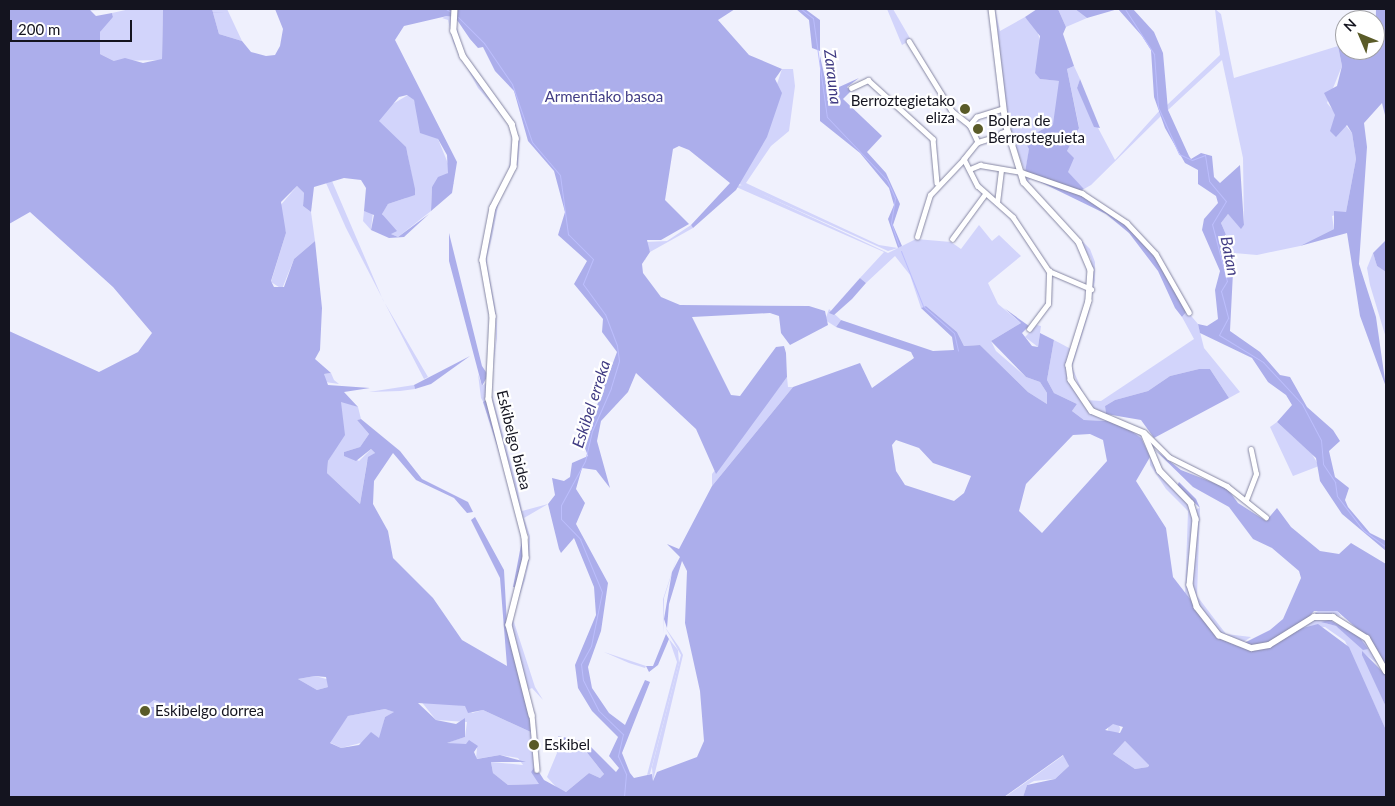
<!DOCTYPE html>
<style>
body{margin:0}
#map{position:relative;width:1395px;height:806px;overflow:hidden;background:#f0f1fd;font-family:Lato,sans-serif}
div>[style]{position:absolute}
.green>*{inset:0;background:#d2d4fb}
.round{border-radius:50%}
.forest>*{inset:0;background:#acaeeb}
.stream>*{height:1px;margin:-0.5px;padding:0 0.5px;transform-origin:0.5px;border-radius:0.5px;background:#bcbefc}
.roads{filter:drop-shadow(0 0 1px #8687a3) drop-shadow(0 0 1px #8687a3)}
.minor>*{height:4.5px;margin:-2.25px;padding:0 2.25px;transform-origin:2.25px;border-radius:2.25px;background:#fff}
.tertiary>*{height:5.5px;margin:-2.75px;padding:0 2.75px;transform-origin:2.75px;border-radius:2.75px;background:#fff}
.dots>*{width:14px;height:14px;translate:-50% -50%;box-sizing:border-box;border:2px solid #fff;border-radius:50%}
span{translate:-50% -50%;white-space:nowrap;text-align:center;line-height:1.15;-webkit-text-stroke:4.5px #fff;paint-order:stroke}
.park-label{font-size:15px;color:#423d85}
.poi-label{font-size:15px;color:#14141f}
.right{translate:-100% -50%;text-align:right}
.left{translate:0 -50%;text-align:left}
.street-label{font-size:15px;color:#14141f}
.water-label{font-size:16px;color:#403b83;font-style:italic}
.frame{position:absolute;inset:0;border:10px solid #14141f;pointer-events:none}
.north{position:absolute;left:1335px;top:10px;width:50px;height:50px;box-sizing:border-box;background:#fff;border:1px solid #a1a1a5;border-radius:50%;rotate:315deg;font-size:14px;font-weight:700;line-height:20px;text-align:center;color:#14141f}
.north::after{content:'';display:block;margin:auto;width:18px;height:22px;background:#5a5b28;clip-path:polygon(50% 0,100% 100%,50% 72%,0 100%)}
.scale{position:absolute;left:10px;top:20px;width:122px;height:22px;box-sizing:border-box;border:2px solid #14141f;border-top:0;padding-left:6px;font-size:15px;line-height:18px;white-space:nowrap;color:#14141f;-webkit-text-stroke:4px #fff;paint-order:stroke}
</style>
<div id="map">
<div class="green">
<i style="clip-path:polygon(130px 9px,163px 9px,162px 60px,114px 61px,100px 54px,100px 32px,105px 23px,113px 17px,112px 13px)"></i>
<i style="clip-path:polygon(212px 9px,227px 9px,242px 41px,219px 34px)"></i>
<i style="clip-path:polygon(887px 9px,893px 9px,911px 40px,902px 45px)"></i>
<i style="clip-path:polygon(995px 9px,1000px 31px,1025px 17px,1036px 26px,1041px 44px,1037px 62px,1040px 79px,1060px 81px,1057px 114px,1053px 124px,1032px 135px,1025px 172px,1008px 125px)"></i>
<i style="clip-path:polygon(1058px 9px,1075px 9px,1087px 18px,1066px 27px)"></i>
<i style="clip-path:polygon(1215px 9px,1221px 14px,1234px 78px,1338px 46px,1342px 66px,1327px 103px,1352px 133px,1356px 159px,1346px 212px,1332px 216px,1334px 229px,1300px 246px,1257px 255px,1234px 253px,1221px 223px,1228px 214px,1241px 228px,1244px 225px,1243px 158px,1222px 60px,1168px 110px,1167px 105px,1220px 55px)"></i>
<i style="clip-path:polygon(447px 16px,453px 16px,456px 40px,466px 64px,508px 121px,515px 134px,515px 140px,511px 170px,493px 207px,483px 258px,494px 321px,493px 347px,488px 375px,492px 323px,481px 259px,492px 203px,508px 173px,514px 140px,509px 124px,478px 88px,453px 42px,448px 20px,442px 18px)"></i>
<i style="clip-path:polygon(455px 21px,463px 51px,511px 119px,515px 125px,520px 141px,518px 164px,499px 201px,492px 237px,487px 257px,487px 264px,495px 306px,497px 324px,497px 338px,491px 381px,491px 391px,517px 486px,522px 511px,548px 504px,524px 518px,530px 536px,530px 544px,529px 562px,525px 580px,512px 616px,535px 687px,543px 700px,532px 688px,528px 690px,512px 632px,511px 611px,526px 573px,529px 537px,518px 506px,490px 389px,490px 378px,496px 341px,496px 324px,485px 259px,496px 203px,516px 163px,518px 137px,512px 122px,468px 61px,461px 47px,457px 36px)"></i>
<i style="clip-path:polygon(1074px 66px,1080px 79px,1077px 88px,1115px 160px,1160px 110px,1161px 116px,1091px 185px,1084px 189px,1067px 172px,1067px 151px,1079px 127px,1067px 69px)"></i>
<i style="clip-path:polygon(782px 69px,793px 69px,795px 86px,789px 131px,771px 146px,746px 183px,879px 245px,898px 248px,888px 251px,737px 183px,749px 167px)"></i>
<i style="clip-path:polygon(408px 95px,414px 100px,422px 127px,438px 139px,449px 166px,448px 173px,432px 187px,431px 211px,398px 237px,391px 234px,382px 213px,388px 204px,406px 198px,413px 183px,407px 152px,378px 121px,386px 108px)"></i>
<i style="clip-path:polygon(1024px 175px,1032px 178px,1028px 181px,1037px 195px,1090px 249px,1095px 262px,1095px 280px,1089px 312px,1072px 367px,1086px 400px,1101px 401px,1194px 339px,1182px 317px,1187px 311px,1198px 324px,1204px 348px,1240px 392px,1229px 398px,1210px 369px,1199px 369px,1170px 376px,1148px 391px,1115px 400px,1105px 406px,1106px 414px,1087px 405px,1071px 368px,1092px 287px,1091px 259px,1074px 235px,1038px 200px)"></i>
<i style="clip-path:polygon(332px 181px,383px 300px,428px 377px,424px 379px,346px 228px,326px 183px)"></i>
<i style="clip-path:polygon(743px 185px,888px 253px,916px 239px,951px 242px,961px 249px,979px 225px,992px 241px,999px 235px,1021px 256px,988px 283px,998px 304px,1021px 323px,991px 341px,996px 351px,1026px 377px,1040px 382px,1047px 393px,1047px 404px,1028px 392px,980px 345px,964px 346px,957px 332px,926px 306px,921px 308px,910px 275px,895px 256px,866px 283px,860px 278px,884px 252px,734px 186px)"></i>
<i style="clip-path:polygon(297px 186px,304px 193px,303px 206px,311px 212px,315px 241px,294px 259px,282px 289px,271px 282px,286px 233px,279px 207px)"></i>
<i style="clip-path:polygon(364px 211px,373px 212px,371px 230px,363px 221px)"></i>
<i style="clip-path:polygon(691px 225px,693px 228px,650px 252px,646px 242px,667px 241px)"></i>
<i style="clip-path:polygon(1373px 253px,1377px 266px,1386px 272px,1386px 338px,1370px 285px,1367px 268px)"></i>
<i style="clip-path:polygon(829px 309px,841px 320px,836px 327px,825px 320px)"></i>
<i style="clip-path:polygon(1037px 325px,1041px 326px,1038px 347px,1025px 337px)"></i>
<i style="clip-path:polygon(1054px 340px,1071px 349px,1069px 382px,1086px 409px,1138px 431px,1157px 470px,1188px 502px,1194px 520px,1187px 586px,1192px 603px,1185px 595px,1188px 511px,1166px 489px,1150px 465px,1150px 457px,1107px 421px,1084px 420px,1072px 411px,1077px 404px,1054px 393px,1047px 380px)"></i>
<i style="clip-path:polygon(331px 373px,334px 380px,339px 384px,325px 382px,324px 374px)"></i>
<i style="clip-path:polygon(478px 374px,482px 386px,487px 382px,496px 423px,481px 398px)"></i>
<i style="clip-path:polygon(787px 377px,788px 387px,793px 387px,712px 486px,712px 474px)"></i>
<i style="clip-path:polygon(414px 385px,415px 389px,400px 391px,369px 392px)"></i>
<i style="clip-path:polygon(341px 401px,358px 407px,361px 419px,357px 420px,369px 434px,360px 447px,344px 452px,359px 461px,371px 449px,375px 453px,367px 462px,360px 504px,327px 473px,328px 461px,341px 439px)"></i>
<i style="clip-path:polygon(1277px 422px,1312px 454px,1319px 466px,1293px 476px,1270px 427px)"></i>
<i style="clip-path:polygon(1200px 508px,1197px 596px,1226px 634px,1251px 637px,1242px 643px,1219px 632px,1199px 606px,1191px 586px,1196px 509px)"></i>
<i style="clip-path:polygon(678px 554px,664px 598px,663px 635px,663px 599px)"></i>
<i style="clip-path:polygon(1321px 609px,1337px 611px,1341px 616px,1320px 613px,1304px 620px)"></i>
<i style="clip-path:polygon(evenodd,1317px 618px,1336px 620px,1366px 640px,1382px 667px,1362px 652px,1386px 707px,1386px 730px,1345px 641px,1325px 627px,1299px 629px,1317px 618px,1325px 623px,1335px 623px,1368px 649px,1336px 626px,1325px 623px)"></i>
<i style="clip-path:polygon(665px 627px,679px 647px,683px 655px,653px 781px,652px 767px,681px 655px)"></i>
<i style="clip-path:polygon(669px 639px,678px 650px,679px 663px,650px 774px,647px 775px,677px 662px)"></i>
<i style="clip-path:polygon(604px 652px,646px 666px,645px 668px,629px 663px)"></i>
<i style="clip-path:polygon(315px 676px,330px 680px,328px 687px,317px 690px,298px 679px)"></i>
<i style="clip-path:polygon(154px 700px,159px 702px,157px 707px,151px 707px,147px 717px,136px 714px)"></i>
<i style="clip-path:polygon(420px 700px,466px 706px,472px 713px,483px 710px,533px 733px,535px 766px,531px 772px,540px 784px,508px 785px,493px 773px,491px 762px,523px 765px,518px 758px,500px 755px,476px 759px,477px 748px,446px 743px,465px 737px,467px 722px,436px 720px)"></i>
<i style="clip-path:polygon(385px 709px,395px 712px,385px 717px,380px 738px,341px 748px,329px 742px,348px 716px)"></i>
<i class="round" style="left:1108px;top:723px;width:12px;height:12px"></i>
<i style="clip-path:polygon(558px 740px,585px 750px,604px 774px,600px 778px,589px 773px,566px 792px,557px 788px,547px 777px,557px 753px,550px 743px)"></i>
<i style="clip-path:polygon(1125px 741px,1149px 764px,1148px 767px,1135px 769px,1113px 754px)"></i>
<i style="clip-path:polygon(1064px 755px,1069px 766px,1055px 779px,1034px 781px,1027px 785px,1023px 797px,1005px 797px)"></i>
</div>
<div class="forest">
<i style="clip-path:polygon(evenodd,10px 9px,89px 9px,96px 16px,112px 13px,113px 17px,100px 32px,100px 54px,114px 61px,125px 58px,143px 63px,162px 59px,163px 9px,212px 9px,219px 34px,242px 41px,251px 52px,266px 56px,275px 55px,280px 46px,283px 29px,275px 9px,735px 9px,718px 20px,749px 55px,782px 69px,775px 79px,782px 93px,767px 137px,736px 190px,693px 228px,691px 225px,730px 183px,689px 150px,679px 146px,673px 149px,665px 200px,689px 224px,661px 240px,647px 240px,650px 252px,642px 264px,643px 273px,661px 297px,680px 305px,809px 306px,825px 311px,828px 325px,790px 345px,781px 333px,779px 316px,770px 313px,692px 317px,731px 395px,740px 396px,776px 347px,784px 346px,786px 353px,787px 377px,716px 474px,696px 429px,636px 373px,628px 392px,601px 421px,597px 441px,610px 488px,596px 470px,582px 468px,576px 489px,585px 503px,576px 524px,608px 583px,601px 631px,588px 667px,592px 688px,609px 713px,625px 725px,645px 680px,650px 682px,622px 753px,630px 773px,634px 778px,652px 774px,653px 781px,657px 772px,697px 757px,704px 741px,700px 691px,685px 623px,687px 571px,682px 561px,669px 604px,667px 628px,664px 619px,672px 572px,680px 557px,667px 544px,679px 549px,712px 486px,793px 387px,860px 363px,872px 388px,914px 358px,911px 352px,836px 327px,841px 320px,933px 351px,954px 350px,952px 337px,921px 308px,926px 306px,957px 332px,964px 346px,980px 345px,1028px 392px,1047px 404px,1047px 393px,1040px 382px,1026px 377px,991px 341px,1021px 323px,1004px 308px,1029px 326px,1022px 333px,1032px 346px,1038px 347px,1040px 333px,1054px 340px,1047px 380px,1054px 393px,1077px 404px,1072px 411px,1084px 420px,1107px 421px,1128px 429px,1141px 438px,1150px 457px,1136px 481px,1166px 528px,1173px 577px,1221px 639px,1238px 646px,1270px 630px,1283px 619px,1301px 578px,1299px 571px,1272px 548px,1253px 539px,1229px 507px,1193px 487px,1154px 449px,1181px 470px,1227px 488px,1238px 503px,1266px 521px,1277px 508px,1291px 527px,1320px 551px,1339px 554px,1351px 543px,1386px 564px,1386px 667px,1369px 639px,1337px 611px,1314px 611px,1299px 629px,1318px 624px,1349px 647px,1386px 730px,1386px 797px,1023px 797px,1027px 785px,1055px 779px,1069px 766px,1063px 755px,1004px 797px,9px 797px,9px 331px,99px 372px,138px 352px,152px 333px,113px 287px,30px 212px,9px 224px,10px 9px,447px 16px,455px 17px,470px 39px,478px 48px,483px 47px,495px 71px,514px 91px,528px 141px,554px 171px,565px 212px,558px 235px,587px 261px,574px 284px,603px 319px,602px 332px,617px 352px,583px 443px,588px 456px,572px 463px,570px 477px,564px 481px,552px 478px,555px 495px,548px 504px,559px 549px,561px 553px,574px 538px,594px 587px,596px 615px,575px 665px,578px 688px,592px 711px,618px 737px,609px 756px,619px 768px,616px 772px,586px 742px,558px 736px,560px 743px,585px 750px,604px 774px,600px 778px,589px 773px,566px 792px,544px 780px,535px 766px,531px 772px,539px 784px,508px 785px,493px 773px,491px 762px,526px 762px,500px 755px,477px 759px,474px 752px,478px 746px,469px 740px,466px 744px,447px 743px,465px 737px,465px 718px,456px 724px,436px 720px,418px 703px,465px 706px,468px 713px,483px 710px,533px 733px,507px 625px,504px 570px,475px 517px,471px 520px,500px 578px,507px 666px,462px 640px,433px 598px,393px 558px,388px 531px,373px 504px,374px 481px,393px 453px,416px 480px,454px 498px,467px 513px,473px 512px,468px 502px,422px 479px,400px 451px,361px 419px,357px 420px,369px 434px,360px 447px,344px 452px,344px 456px,356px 461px,371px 449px,375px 453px,368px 457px,360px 504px,327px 473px,328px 461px,345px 435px,341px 402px,358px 407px,344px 392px,370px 388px,328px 385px,324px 374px,331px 373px,315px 359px,320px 350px,322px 308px,315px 241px,294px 259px,284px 287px,274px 287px,271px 281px,286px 233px,281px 202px,297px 186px,304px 193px,303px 206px,311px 212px,314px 187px,344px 178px,361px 180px,366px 188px,364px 211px,374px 215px,371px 230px,389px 238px,404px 237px,429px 214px,398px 237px,391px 234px,397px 231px,382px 214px,388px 204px,415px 195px,415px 189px,406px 147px,379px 121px,399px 97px,407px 95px,414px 100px,420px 133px,438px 139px,447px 155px,448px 173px,438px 177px,432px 187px,431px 211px,452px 193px,457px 162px,395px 40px,404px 26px,447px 16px,10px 9px,1090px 434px,1103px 440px,1107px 461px,1042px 533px,1019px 511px,1026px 484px,1073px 435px,1090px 434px,10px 9px,896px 440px,919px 448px,933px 463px,971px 476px,964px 493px,954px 501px,905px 485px,896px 471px,892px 445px,896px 440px,10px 9px,315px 676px,326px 677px,328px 687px,317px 690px,298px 679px,315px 676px,10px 9px,154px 700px,159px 702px,156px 707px,151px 707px,146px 717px,136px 714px,154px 700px,10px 9px,385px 709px,394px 712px,385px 717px,379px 738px,371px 732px,359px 745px,341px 748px,330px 743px,348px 716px,385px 709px,10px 9px,1113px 724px,1123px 727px,1120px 733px,1105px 730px,1113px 724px,10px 9px,1125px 741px,1149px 765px,1148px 767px,1135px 769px,1113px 754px,1125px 741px)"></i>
<i style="clip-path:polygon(796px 9px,805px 9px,820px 20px,820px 51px,812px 48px,809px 20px)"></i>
<i style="clip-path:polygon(1037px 9px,1058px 9px,1066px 27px,1063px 34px,1074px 66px,1067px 69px,1079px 128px,1067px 151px,1074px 158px,1068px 172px,1084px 189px,1080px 191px,1025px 172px,1029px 149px,1024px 139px,1053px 124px,1059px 81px,1040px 79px,1035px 73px,1040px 36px,1025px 17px)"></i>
<i style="clip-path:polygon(1075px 9px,1133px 9px,1154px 32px,1163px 53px,1168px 110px,1189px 156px,1191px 159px,1201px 153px,1212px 156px,1214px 177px,1220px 183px,1240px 165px,1244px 225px,1241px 229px,1228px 214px,1221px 223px,1234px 253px,1230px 331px,1260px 352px,1280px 375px,1290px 377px,1307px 407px,1333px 430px,1340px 441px,1329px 451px,1335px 477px,1349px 488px,1345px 500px,1348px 507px,1370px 533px,1386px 541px,1386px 551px,1342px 514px,1320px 481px,1316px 458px,1277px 422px,1292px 405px,1286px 395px,1268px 382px,1252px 358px,1200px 333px,1198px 324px,1207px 326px,1218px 319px,1215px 290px,1220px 271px,1202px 230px,1204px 219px,1218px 203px,1216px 196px,1198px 184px,1198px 170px,1185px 163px,1165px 128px,1154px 97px,1151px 50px,1142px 36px,1118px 9px,1087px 18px)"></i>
<i style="clip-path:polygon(1376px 9px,1386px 9px,1386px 119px,1382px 103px,1364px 123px,1367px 147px,1359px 264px,1376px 317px,1386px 387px,1360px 316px,1347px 233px,1300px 246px,1334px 229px,1334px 211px,1346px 212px,1356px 159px,1352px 133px,1347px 125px,1336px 137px,1330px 131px,1335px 115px,1324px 93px,1337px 86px,1342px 66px,1338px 46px,1345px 43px,1345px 50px,1375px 50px)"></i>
<i style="clip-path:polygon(820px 56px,828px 92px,859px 78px,847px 87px,851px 91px,843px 99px,882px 136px,867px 152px,886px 173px,900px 204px,893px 225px,902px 246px,898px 248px,888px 219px,894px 205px,889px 188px,860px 153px,820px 121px)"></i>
<i style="clip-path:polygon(1080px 79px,1100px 128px,1094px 127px,1077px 88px)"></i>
<i style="clip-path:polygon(1032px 178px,1082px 195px,1125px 223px,1155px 255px,1187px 311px,1182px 317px,1175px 308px,1158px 271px,1129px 233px,1106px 214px)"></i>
<i style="clip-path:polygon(449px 233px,482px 366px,488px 375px,482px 386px,449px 261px)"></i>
<i style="clip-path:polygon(1386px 240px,1386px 272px,1377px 266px,1373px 253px)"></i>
<i style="clip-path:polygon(860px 278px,866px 283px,852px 299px,834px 315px,829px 313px)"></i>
<i style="clip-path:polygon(470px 356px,431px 384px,415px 389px,414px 385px)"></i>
<i style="clip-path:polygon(1199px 369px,1210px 369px,1229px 398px,1154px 438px,1141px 420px,1106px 414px,1105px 406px,1115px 400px,1148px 391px,1170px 376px)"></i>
<i style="clip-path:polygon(486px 400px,496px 428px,509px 483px,483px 402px)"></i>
<i style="clip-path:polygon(1179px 482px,1196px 499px,1200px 508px,1177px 486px)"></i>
<i style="clip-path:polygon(518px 517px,526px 545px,518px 587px,513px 587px,522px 540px)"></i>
<i style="clip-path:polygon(1329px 620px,1358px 635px,1368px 649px,1363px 650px,1336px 626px,1321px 622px)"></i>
<i style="clip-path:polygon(666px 634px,669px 639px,658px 665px,649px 672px,646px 666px,653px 666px)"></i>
<i style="clip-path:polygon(1362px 651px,1386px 675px,1386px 707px,1362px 655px)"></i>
</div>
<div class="stream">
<i style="left:446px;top:9px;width:8px;rotate:30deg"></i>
<i style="left:801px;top:9px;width:15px;rotate:37deg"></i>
<i style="left:813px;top:18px;width:100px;rotate:82deg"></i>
<i style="left:827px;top:117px;width:87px;rotate:46.4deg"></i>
<i style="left:887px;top:180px;width:20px;rotate:66deg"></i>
<i style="left:895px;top:198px;width:25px;rotate:99deg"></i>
<i style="left:891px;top:223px;width:24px;rotate:71deg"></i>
<i style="left:1125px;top:9px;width:54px;rotate:57.2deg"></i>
<i style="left:1154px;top:54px;width:53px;rotate:85.7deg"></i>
<i style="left:1158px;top:107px;width:51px;rotate:65.9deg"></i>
<i style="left:1179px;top:154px;width:14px;rotate:25deg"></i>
<i style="left:1192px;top:160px;width:14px;rotate:-21deg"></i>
<i style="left:1205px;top:155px;width:26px;rotate:81deg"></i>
<i style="left:1209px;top:181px;width:26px;rotate:50deg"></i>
<i style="left:1226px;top:201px;width:27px;rotate:121deg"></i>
<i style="left:1212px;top:224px;width:59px;rotate:75.3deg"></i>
<i style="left:1227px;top:281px;width:12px;rotate:121deg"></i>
<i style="left:1221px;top:291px;width:28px;rotate:75deg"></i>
<i style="left:1228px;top:318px;width:19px;rotate:118deg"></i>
<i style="left:1219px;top:335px;width:52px;rotate:31.5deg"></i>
<i style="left:1263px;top:362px;width:57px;rotate:47.1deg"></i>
<i style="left:1302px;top:404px;width:41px;rotate:62.2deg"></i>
<i style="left:1321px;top:440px;width:24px;rotate:85deg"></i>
<i style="left:1323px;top:464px;width:22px;rotate:56deg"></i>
<i style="left:1335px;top:482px;width:14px;rotate:82deg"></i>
<i style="left:1337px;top:496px;width:43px;rotate:52.6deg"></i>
<i style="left:1363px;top:530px;width:29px;rotate:36deg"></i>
<i style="left:458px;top:17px;width:37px;rotate:45deg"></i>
<i style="left:484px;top:43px;width:50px;rotate:55.7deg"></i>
<i style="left:512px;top:84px;width:61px;rotate:71deg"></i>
<i style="left:532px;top:142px;width:43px;rotate:49.7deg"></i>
<i style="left:560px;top:175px;width:60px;rotate:82.3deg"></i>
<i style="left:568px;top:234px;width:35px;rotate:45deg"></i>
<i style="left:593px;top:259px;width:27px;rotate:112deg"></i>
<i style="left:583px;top:284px;width:37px;rotate:54deg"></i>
<i style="left:605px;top:314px;width:34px;rotate:69deg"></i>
<i style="left:617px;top:346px;width:15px;rotate:82deg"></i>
<i style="left:619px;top:361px;width:28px;rotate:107deg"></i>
<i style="left:611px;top:388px;width:47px;rotate:113.8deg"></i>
<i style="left:592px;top:431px;width:31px;rotate:103deg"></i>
<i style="left:585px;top:461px;width:50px;rotate:118.6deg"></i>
<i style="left:561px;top:505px;width:14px;rotate:90deg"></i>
<i style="left:561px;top:519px;width:28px;rotate:46deg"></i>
<i style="left:580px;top:539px;width:57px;rotate:67.5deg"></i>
<i style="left:602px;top:592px;width:55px;rotate:101.5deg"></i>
<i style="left:591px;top:646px;width:21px;rotate:119deg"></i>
<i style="left:581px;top:664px;width:16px;rotate:83deg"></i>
<i style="left:583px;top:680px;width:34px;rotate:63deg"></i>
<i style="left:598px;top:710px;width:35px;rotate:44deg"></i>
<i style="left:623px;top:734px;width:23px;rotate:103deg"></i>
<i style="left:618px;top:756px;width:20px;rotate:66deg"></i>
<i style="left:626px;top:774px;width:23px;rotate:95deg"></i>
<i style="left:901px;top:251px;width:59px;rotate:68.2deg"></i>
<i style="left:923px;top:306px;width:41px;rotate:41.1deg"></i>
<i style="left:954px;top:333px;width:18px;rotate:77deg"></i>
</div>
<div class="roads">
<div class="minor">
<i style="left:909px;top:41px;width:82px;rotate:58.4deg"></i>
<i style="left:952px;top:111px;width:23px;rotate:38deg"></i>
<i style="left:851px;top:88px;width:19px;rotate:-25deg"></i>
<i style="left:868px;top:80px;width:88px;rotate:42.2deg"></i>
<i style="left:933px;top:139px;width:44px;rotate:84.8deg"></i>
<i style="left:1003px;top:109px;width:27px;rotate:163deg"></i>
<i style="left:977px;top:117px;width:11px;rotate:131deg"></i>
<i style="left:970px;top:125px;width:19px;rotate:65deg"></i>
<i style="left:978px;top:142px;width:22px;rotate:129deg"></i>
<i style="left:964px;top:159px;width:30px;rotate:63deg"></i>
<i style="left:978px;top:186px;width:47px;rotate:41.5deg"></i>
<i style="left:1013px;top:217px;width:65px;rotate:56.3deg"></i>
<i style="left:1049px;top:271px;width:46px;rotate:23.2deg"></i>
<i style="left:1001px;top:133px;width:6px;rotate:-18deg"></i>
<i style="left:978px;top:142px;width:10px;rotate:-17deg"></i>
<i style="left:970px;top:169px;width:11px;rotate:-22deg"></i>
<i style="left:980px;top:165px;width:42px;rotate:9.7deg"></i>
<i style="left:1021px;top:172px;width:65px;rotate:19deg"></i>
<i style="left:1082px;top:193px;width:54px;rotate:33.7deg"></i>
<i style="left:1127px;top:223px;width:42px;rotate:46.9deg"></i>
<i style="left:1156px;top:254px;width:67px;rotate:60.4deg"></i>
<i style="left:997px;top:203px;width:33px;rotate:-83deg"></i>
<i style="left:917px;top:237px;width:44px;rotate:-72.8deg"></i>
<i style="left:930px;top:195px;width:50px;rotate:-46.6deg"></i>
<i style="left:952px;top:239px;width:56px;rotate:-53.7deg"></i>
<i style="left:1029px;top:329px;width:31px;rotate:-53deg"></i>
<i style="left:1048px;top:304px;width:33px;rotate:-88deg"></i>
<i style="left:1145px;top:433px;width:34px;rotate:45deg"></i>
<i style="left:1169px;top:457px;width:65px;rotate:26.6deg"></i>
<i style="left:1227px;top:486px;width:50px;rotate:38.5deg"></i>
<i style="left:1246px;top:500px;width:28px;rotate:-69deg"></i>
<i style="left:1256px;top:474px;width:25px;rotate:-102deg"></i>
<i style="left:532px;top:715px;width:55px;rotate:84.8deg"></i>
</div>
<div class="tertiary">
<i style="left:455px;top:9px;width:22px;rotate:93deg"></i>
<i style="left:454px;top:31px;width:27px;rotate:70deg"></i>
<i style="left:463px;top:56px;width:84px;rotate:54.2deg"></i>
<i style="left:512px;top:124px;width:15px;rotate:74deg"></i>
<i style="left:516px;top:138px;width:29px;rotate:94deg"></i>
<i style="left:514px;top:167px;width:46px;rotate:117.1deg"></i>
<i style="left:493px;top:208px;width:53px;rotate:100.9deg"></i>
<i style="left:483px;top:260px;width:57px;rotate:79.9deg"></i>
<i style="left:493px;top:316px;width:83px;rotate:92.8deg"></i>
<i style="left:489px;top:399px;width:143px;rotate:75.4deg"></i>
<i style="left:525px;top:537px;width:21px;rotate:87deg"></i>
<i style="left:526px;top:558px;width:69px;rotate:104.2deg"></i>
<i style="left:509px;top:625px;width:93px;rotate:75.7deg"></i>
<i style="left:992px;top:9px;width:116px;rotate:83.1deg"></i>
<i style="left:1006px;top:124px;width:61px;rotate:72.8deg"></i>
<i style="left:1024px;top:182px;width:81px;rotate:47.5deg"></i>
<i style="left:1079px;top:242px;width:30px;rotate:67deg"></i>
<i style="left:1091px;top:270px;width:31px;rotate:94deg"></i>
<i style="left:1089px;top:301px;width:67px;rotate:107.4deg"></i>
<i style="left:1069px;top:365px;width:15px;rotate:82deg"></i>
<i style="left:1071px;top:380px;width:37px;rotate:56deg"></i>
<i style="left:1092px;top:411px;width:56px;rotate:22.9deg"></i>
<i style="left:1144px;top:433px;width:41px;rotate:67.2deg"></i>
<i style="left:1160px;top:471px;width:45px;rotate:45.9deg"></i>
<i style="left:1191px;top:503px;width:17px;rotate:73deg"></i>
<i style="left:1196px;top:519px;width:66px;rotate:95.2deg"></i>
<i style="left:1190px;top:585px;width:23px;rotate:72deg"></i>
<i style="left:1197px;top:607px;width:36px;rotate:52deg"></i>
<i style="left:1219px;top:635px;width:35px;rotate:22deg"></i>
<i style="left:1252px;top:648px;width:17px;rotate:-10deg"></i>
<i style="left:1269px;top:645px;width:53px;rotate:-31.9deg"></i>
<i style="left:1314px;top:617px;width:19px"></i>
<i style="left:1333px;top:617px;width:40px;rotate:32deg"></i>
<i style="left:1367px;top:638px;width:38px;rotate:60deg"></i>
</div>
</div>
<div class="dots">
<i style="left:965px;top:109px;background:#5a5b28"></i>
<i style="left:978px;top:129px;background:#5a5b28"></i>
<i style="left:145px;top:711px;background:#5a5b28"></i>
<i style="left:534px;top:745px;background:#5a5b28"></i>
</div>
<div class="park-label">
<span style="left:604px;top:97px">Armentiako basoa</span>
</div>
<div class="poi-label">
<span class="right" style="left:955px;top:109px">Berroztegietako<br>eliza</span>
<span class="left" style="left:988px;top:129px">Bolera de<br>Berrosteguieta</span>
<span class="left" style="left:155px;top:711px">Eskibelgo dorrea</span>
<span class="left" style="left:544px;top:745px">Eskibel</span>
</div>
<div class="street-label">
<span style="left:514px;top:440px;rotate:76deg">Eskibelgo bidea</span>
</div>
<div class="water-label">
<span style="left:833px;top:77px;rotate:83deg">Zarauna</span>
<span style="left:1230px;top:256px;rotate:79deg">Batan</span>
<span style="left:591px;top:404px;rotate:-72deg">Eskibel erreka</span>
</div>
<div class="frame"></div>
<div class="north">N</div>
<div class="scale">200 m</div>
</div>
